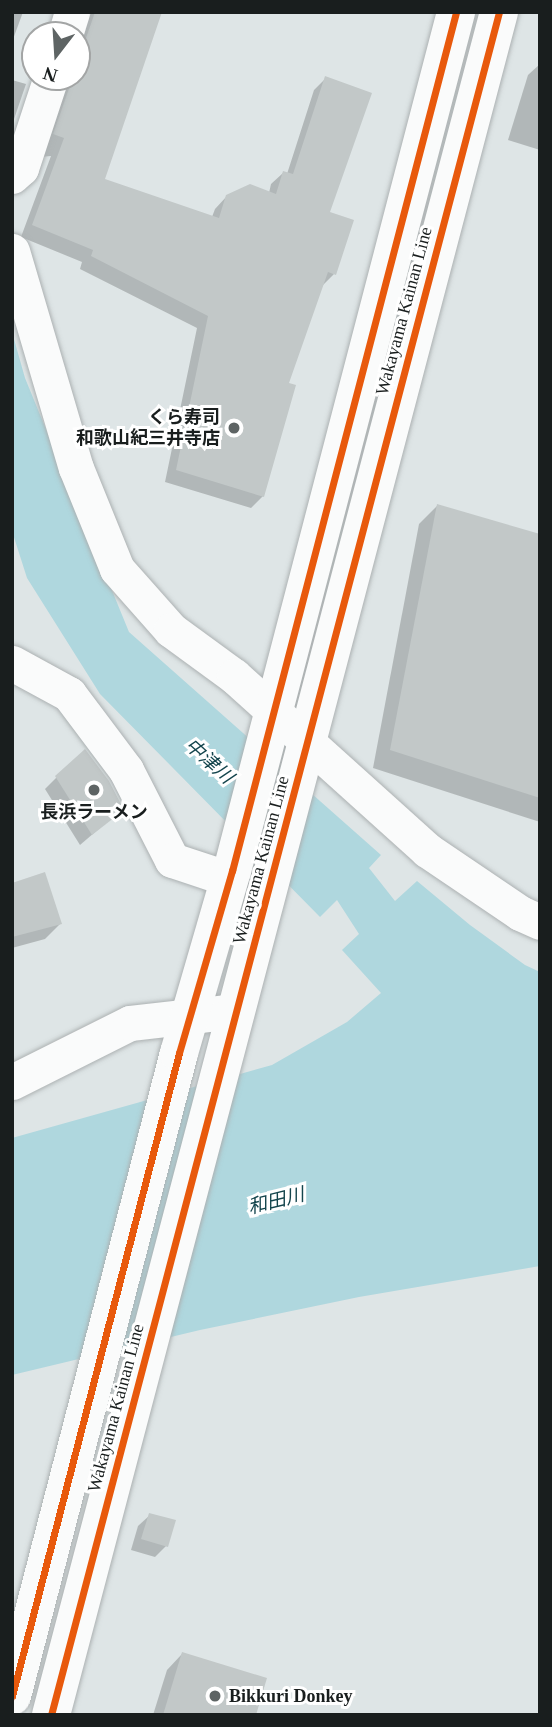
<!DOCTYPE html>
<meta charset="utf-8">
<style>
body{margin:0}
#map{position:relative;width:552px;height:1727px;overflow:hidden;background:#dee5e6;font-family:"Times New Roman","Noto Sans JP",serif}
div>[style]{position:absolute}
.water>*{inset:0;background:#afd7de}
.shadow>*{inset:0;background:#0003}
.building>*{inset:0;background:#c2c8c8}
.roads{filter:drop-shadow(0 0 2px #acb1b2) drop-shadow(0 0 2px #acb1b2)}
.street>*{height:35px;margin:-17.5px;padding:0 17.5px;transform-origin:17.5px;border-radius:17.5px;background:#fafbfb}
.secondary>*{height:38px;margin:-19px;padding:0 19px;transform-origin:19px;border-radius:19px;background:#fafbfb}
.cycleway>*{height:7px;margin:-3.5px;padding:0 3.5px;transform-origin:3.5px;border-radius:3.5px;background:#e8590c}
.dots>*{width:19px;height:19px;translate:-50% -50%;box-sizing:border-box;border:4px solid #fff;border-radius:50%}
span{translate:-50% -50%;white-space:nowrap;text-align:center;line-height:1.15;-webkit-text-stroke:6px #fff;paint-order:stroke}
.street-label{font-size:18px;color:#191e1e}
.poi-label{font-size:18px;color:#191e1e;font-weight:700}
.right{translate:-100% -50%;text-align:right}
.left{translate:0 -50%;text-align:left}
.water-label{font-size:19px;color:#14454d;font-style:italic}
.frame{position:absolute;inset:0;border:14px solid #191e1e;pointer-events:none}
.north{position:absolute;left:21px;top:21px;width:70px;height:70px;box-sizing:border-box;background:#fff;border:2px solid #a3a5a5;border-radius:50%;rotate:197deg;font-size:19px;font-weight:700;line-height:28px;text-align:center;color:#191e1e}
.north::after{content:'';display:block;margin:auto;width:24px;height:32px;background:#5e6464;clip-path:polygon(50% 0,100% 100%,50% 72%,0 100%)}
</style>
<div id="map">
<div class="water">
<i style="clip-path:polygon(12px 332px,25px 378px,129px 632px,381px 855px,369px 868px,395px 901px,417px 881px,470px 925px,525px 965px,540px 972px,540px 1266px,359px 1297px,200px 1330px,12px 1375px,12px 1138px,272px 1065px,347px 1022px,381px 993px,342px 950px,359px 934px,337px 900px,320px 917px,100px 694px,27px 578px,12px 531px)"></i>
</div>
<div class="shadow">
<i style="clip-path:polygon(12px 12px,23px 12px,12px 42px)"></i>
<i style="clip-path:polygon(91px 12px,160px 12px,103px 180px,212px 217px,215px 209px,227px 196px,269px 193px,271px 184px,283px 173px,287px 174px,314px 90px,326px 78px,328px 214px,334px 274px,322px 286px,286px 384px,263px 496px,251px 508px,165px 482px,197px 328px,80px 269px,82px 262px,21px 237px,51px 156px,39px 157px,68px 77px,77px 77px,77px 51px)"></i>
<i style="clip-path:polygon(540px 64px,540px 150px,508px 140px,528px 75px)"></i>
<i style="clip-path:polygon(12px 80px,26px 84px,12px 125px)"></i>
<i style="clip-path:polygon(437px 506px,540px 536px,540px 822px,373px 768px,419px 524px)"></i>
<i style="clip-path:polygon(57px 777px,122px 809px,80px 845px,45px 789px)"></i>
<i style="clip-path:polygon(12px 885px,60px 924px,45px 939px,12px 948px)"></i>
<i style="clip-path:polygon(150px 1515px,166px 1546px,155px 1557px,131px 1550px,138px 1526px)"></i>
<i style="clip-path:polygon(182px 1654px,254px 1715px,153px 1715px,167px 1670px)"></i>
</div>
<div class="building">
<i style="clip-path:polygon(95px 12px,162px 12px,105px 179px,219px 218px,226px 195px,250px 184px,276px 194px,283px 171px,293px 174px,325px 76px,372px 93px,330px 212px,354px 220px,336px 275px,328px 272px,289px 383px,296px 385px,264px 497px,176px 470px,208px 316px,91px 256px,93px 250px,32px 225px,64px 138px,53px 134px,73px 77px,77px 77px,77px 64px)"></i>
<i style="clip-path:polygon(437px 504px,540px 534px,540px 798px,390px 750px)"></i>
<i style="clip-path:polygon(85px 749px,109px 781px,124px 810px,92px 835px,55px 776px)"></i>
<i style="clip-path:polygon(45px 872px,62px 924px,12px 937px,12px 883px)"></i>
<i style="clip-path:polygon(149px 1513px,176px 1520px,168px 1547px,141px 1539px)"></i>
<i style="clip-path:polygon(182px 1652px,267px 1678px,256px 1715px,163px 1715px)"></i>
</div>
<div class="roads">
<div class="street">
<i style="left:65px;top:35px;width:24px;rotate:-73deg"></i>
<i style="left:12px;top:176px;width:12px;rotate:-42deg"></i>
<i style="left:21px;top:168px;width:96px;rotate:-71.8deg"></i>
<i style="left:12px;top:251px;width:226px;rotate:73.6deg"></i>
<i style="left:76px;top:468px;width:109px;rotate:67.9deg"></i>
<i style="left:117px;top:569px;width:81px;rotate:48.5deg"></i>
<i style="left:171px;top:630px;width:78px;rotate:36.1deg"></i>
<i style="left:234px;top:676px;width:260px;rotate:42deg"></i>
<i style="left:427px;top:850px;width:112px;rotate:34.1deg"></i>
<i style="left:520px;top:913px;width:22px;rotate:24deg"></i>
<i style="left:12px;top:663px;width:65px;rotate:28.5deg"></i>
<i style="left:69px;top:694px;width:95px;rotate:53.1deg"></i>
<i style="left:126px;top:770px;width:101px;rotate:62.9deg"></i>
<i style="left:172px;top:860px;width:60px;rotate:18.4deg"></i>
<i style="left:12px;top:1082px;width:132px;rotate:-26.6deg"></i>
<i style="left:130px;top:1023px;width:107px;rotate:-6.5deg"></i>
</div>
<div class="secondary">
<i style="left:12px;top:1696px;width:664px;rotate:-75.44deg"></i>
<i style="left:179px;top:1053px;width:190px;rotate:-73.8deg"></i>
<i style="left:232px;top:871px;width:888px;rotate:-75.38deg"></i>
<i style="left:51px;top:1715px;width:1761px;rotate:-75.26deg"></i>
</div>
</div>
<div class="cycleway">
<i style="left:12px;top:1696px;width:664px;rotate:-75.44deg"></i>
<i style="left:179px;top:1053px;width:190px;rotate:-73.8deg"></i>
<i style="left:232px;top:871px;width:888px;rotate:-75.38deg"></i>
<i style="left:51px;top:1715px;width:1761px;rotate:-75.26deg"></i>
</div>
<div class="dots">
<i style="left:234px;top:428px;background:#5e6464"></i>
<i style="left:94px;top:790px;background:#5e6464"></i>
<i style="left:215px;top:1696px;background:#5e6464"></i>
</div>
<div class="street-label">
<span style="left:404px;top:311px;rotate:-75deg">Wakayama Kainan Line</span>
<span style="left:261px;top:860px;rotate:-75deg">Wakayama Kainan Line</span>
<span style="left:116px;top:1408px;rotate:-75deg">Wakayama Kainan Line</span>
</div>
<div class="poi-label">
<span class="right" style="left:220px;top:428px">くら寿司<br>和歌山紀三井寺店</span>
<span style="left:94px;top:812px">長浜ラーメン</span>
<span class="left" style="left:229px;top:1696px">Bikkuri Donkey</span>
</div>
<div class="water-label">
<span style="left:209px;top:761px;rotate:42deg">中津川</span>
<span style="left:276px;top:1201px;rotate:-14deg">和田川</span>
</div>
<div class="frame"></div>
<div class="north">N</div>
</div>
